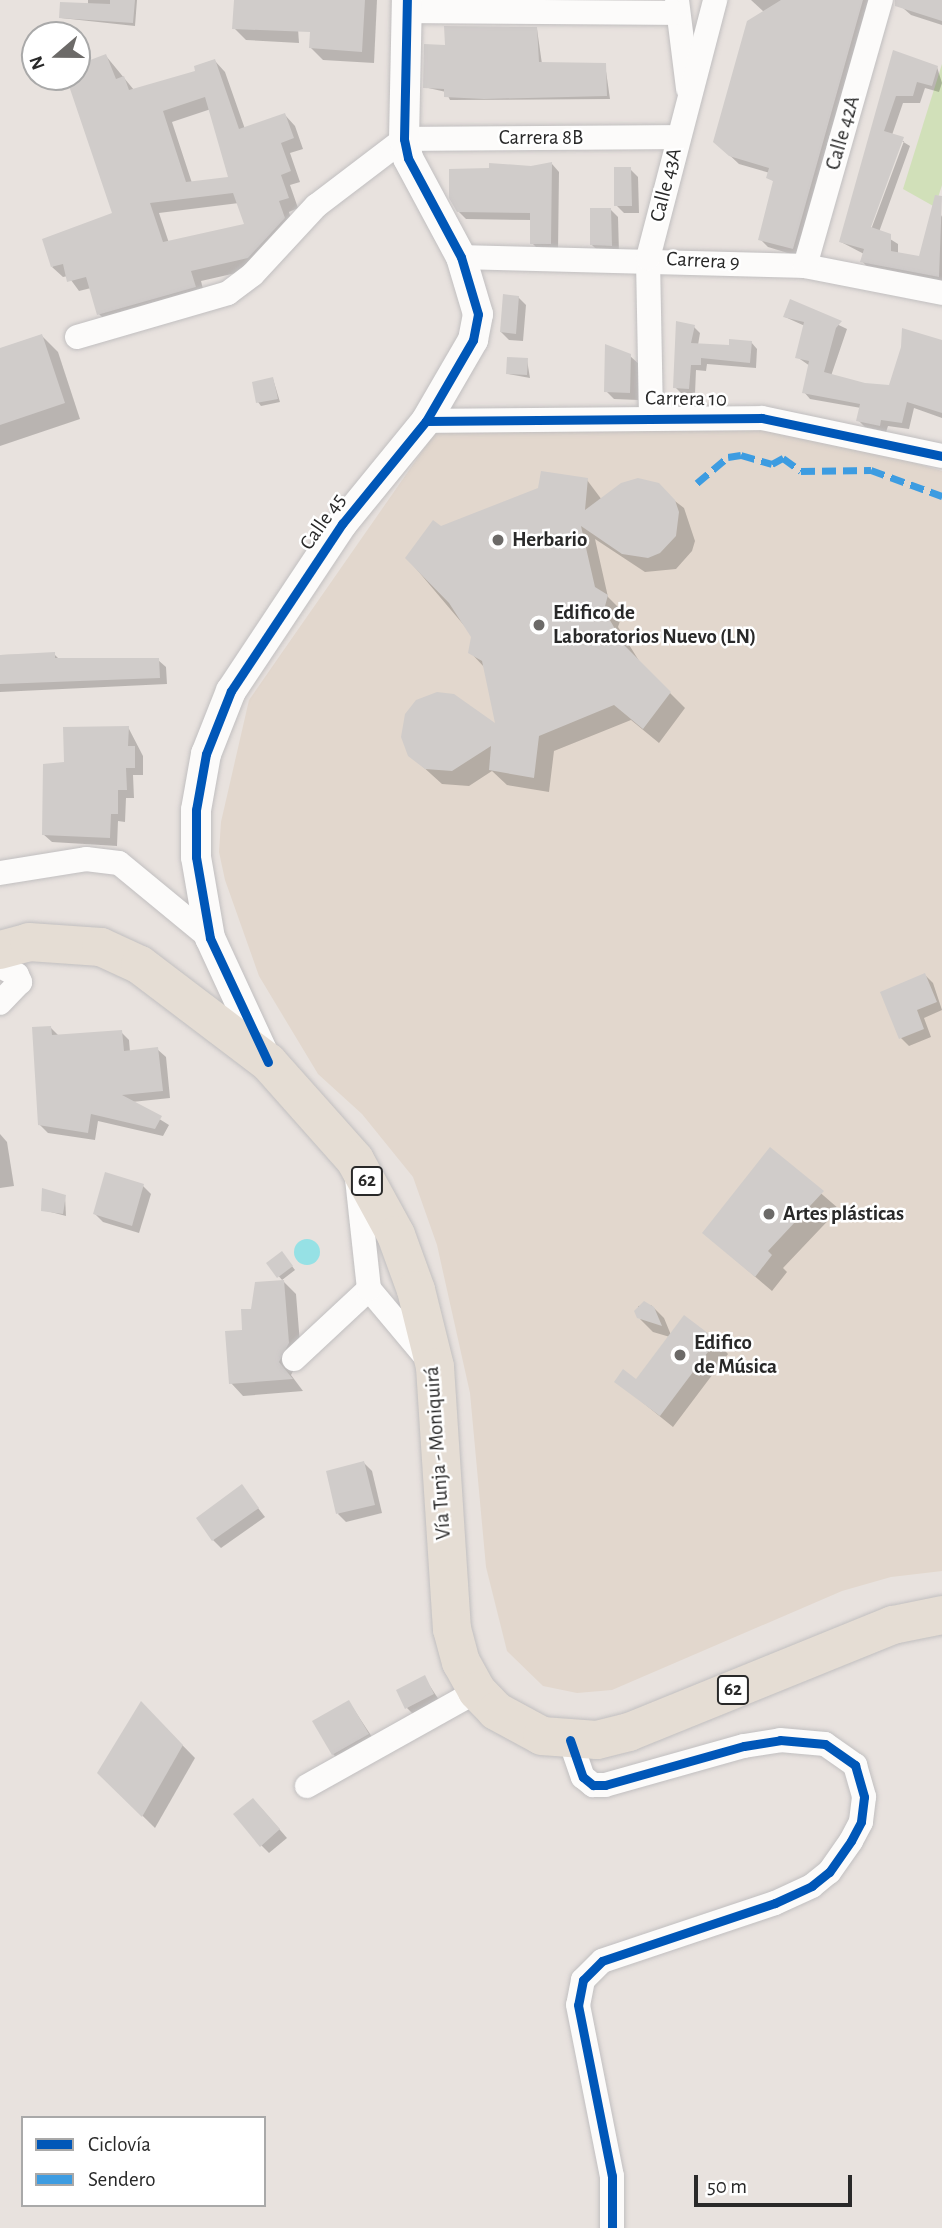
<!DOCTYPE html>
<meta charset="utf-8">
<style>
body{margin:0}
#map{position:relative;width:942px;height:2228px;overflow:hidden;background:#e8e2de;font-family:"Alegreya Sans",sans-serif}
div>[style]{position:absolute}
.education>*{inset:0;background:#e2d7cd}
.green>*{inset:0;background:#d1e0b9}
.water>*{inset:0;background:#96e1e5}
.round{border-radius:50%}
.shadow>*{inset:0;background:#0003}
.building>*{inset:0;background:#d0ccca}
.roads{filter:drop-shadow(0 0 2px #c1bfc0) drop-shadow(0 0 2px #c1bfc0)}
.minor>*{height:24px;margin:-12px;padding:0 12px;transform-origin:12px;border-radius:12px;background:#fcfbfa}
.tertiary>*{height:30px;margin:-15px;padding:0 15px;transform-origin:15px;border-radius:15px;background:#fcfbfa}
.primary>*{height:38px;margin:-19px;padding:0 19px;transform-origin:19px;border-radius:19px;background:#e5ddd4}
.quiet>*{height:7px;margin-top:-3.5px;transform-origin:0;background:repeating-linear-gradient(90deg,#3d9ce1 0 14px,transparent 0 21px)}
.cycleway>*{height:9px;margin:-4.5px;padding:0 4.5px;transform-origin:4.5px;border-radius:4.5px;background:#0057b8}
.dots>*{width:19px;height:19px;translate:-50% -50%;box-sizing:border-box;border:4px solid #fff;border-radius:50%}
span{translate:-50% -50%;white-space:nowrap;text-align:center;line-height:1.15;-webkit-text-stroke:5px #fff;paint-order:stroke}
.shield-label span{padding:2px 5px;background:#fff;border:2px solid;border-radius:5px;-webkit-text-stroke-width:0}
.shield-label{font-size:19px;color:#292929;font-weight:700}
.street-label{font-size:21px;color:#292929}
.poi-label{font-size:21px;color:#292929;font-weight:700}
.left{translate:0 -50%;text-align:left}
.legend{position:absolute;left:21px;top:2116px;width:245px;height:91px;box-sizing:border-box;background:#fff;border:2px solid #a9a9a9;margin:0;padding:9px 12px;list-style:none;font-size:21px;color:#292929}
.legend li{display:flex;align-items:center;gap:14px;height:35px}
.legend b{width:35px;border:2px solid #a9a9a9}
.north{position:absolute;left:21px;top:21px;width:70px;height:70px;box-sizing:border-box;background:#fff;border:2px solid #a9a9a9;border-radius:50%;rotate:250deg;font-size:19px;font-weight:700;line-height:28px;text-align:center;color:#292929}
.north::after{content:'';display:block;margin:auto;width:24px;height:32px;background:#6c6a68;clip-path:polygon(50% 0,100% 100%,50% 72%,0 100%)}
.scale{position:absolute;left:694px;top:2175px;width:158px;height:32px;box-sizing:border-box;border:4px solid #292929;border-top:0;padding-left:9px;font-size:21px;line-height:24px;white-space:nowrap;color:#292929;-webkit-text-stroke:5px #fff;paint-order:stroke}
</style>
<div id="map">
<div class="education">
<i style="clip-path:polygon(790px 427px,942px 471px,942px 1571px,891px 1577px,842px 1591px,612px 1690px,577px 1693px,543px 1686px,507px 1651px,486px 1567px,470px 1393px,437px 1245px,413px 1177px,362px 1114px,318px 1074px,259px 976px,225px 880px,219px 852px,221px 822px,249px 700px,437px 430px)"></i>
</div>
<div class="green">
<i style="clip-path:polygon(942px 64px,942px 185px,935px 207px,903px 189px)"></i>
</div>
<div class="water">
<i class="round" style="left:294px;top:1239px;width:26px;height:26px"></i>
</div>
<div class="shadow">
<i style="clip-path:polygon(88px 0,137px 0,135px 26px,61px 18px,88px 6px)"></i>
<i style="clip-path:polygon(235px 0,296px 0,299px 43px,246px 40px,234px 28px)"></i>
<i style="clip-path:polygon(314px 0,377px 0,374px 63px,323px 60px,311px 48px)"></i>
<i style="clip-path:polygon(874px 0,801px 257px,768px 247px,760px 239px,774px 184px,770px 173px,739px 164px,724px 150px,764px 12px,751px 0)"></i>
<i style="clip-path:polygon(906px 0,942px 0,942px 25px,911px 15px,903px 8px)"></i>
<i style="clip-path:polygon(537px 29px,542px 64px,605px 64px,610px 99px,450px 100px,446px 92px,424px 87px,447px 47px)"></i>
<i style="clip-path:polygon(evenodd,894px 53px,937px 67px,942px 83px,939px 92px,925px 88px,920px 103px,903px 103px,892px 135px,910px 146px,879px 232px,898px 244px,898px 254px,920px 258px,942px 215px,942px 283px,869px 269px,862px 261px,864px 254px,841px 242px,894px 53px,900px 141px,904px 141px,869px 235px,866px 234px,900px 141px)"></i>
<i style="clip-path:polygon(evenodd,106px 56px,134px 90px,198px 72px,215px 61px,225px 72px,245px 129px,285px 115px,295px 126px,303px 149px,290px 153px,300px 182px,290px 185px,298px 208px,289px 212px,294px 229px,258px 268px,201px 281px,205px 297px,109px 324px,99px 314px,91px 288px,79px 291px,68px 276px,63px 277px,52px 267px,114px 214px,67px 77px,77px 77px,77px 67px,106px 56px,211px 109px,230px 178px,192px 183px,172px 122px,211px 109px,106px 56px,239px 203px,246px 225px,169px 243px,159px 213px,239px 203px)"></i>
<i style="clip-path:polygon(552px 164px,559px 172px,558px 252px,540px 251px,532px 243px,532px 220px,466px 219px,458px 211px,531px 168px)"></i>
<i style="clip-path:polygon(630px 169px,638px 177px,639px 213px,624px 213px,616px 205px)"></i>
<i style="clip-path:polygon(610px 209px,618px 217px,619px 253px,600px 253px,592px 245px)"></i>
<i style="clip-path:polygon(518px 297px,526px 305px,523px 341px,509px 340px,501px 332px)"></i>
<i style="clip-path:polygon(791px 302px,847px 329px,831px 376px,864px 385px,890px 387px,942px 341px,942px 418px,914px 408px,909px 429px,888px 426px,886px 432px,865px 427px,858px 420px,861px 408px,810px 399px,804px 392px,810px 366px,797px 357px,805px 326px,785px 317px)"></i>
<i style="clip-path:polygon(694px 327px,700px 333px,698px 345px,730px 347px,751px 342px,757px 349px,756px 368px,707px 364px,706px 371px,696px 370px,695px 394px,681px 393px,675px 387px)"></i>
<i style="clip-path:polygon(42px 336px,58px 352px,80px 419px,0 446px,0 349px)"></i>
<i style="clip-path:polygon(630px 356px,639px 364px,638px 400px,614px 399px,606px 391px)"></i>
<i style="clip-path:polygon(527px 360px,530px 378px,508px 374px)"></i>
<i style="clip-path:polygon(273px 379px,280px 402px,261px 406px,258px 402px)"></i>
<i style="clip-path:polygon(587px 480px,602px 500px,649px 481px,684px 508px,695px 541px,692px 551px,676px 569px,645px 572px,595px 539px,608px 597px,623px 612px,618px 627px,641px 664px,685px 708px,659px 743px,631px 720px,554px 751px,549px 792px,507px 785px,492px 771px,469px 786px,442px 784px,410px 755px,498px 727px,485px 668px,470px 652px,473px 636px,407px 558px,441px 528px)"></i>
<i style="clip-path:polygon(54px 654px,60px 660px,158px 660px,166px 667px,167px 684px,0 692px,0 655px)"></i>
<i style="clip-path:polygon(128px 727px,143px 756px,143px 775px,133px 775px,134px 798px,126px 798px,125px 822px,118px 821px,117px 846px,52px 842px,43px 834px)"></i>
<i style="clip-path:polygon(925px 975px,933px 983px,942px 1010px,924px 1018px,931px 1037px,909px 1046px,901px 1038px,882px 993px)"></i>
<i style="clip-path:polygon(51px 1028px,59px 1036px,121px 1032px,129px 1040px,130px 1052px,157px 1049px,166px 1057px,170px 1098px,132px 1102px,169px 1125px,163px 1136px,98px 1121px,95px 1140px,48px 1133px,39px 1124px)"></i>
<i style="clip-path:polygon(0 1134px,7px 1142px,14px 1186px,0 1188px)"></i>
<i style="clip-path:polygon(771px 1150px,839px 1209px,783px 1268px,787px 1272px,772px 1291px,704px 1233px)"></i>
<i style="clip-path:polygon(143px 1186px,151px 1194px,139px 1233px,103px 1222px,95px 1214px)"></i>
<i style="clip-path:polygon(65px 1196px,66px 1216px,43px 1210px)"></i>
<i style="clip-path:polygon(285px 1257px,295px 1270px,282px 1280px,296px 1294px,301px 1356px,291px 1375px,303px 1391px,243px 1396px,231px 1383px,244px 1331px,252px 1310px,283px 1281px,268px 1264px)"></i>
<i style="clip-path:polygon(651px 1305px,664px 1318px,671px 1335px,716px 1341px,728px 1354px,673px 1427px,616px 1381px,637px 1381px,670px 1337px,653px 1332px,640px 1319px,638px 1306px)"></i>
<i style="clip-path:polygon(364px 1463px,372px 1471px,382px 1513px,346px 1522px,338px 1514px)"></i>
<i style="clip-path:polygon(242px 1487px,265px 1517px,221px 1548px,213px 1540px)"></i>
<i style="clip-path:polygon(424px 1677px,441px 1703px,415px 1716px,407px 1708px)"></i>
<i style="clip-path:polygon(349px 1702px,376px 1743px,341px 1762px,333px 1754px)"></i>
<i style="clip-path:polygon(141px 1703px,195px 1758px,155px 1828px,99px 1773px)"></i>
<i style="clip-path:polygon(261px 1808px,287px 1838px,269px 1853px,261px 1845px)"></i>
</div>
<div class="building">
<i style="clip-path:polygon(110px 0,135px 0,133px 23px,59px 18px,60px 2px,110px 4px)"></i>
<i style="clip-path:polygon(234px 0,365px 0,362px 52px,309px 48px,310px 32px,232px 29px)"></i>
<i style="clip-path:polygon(781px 0,863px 0,793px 249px,758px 240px,773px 181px,766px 178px,769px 168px,729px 156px,713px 142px,747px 21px)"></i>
<i style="clip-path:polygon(895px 0,942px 0,942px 21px,895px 6px)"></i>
<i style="clip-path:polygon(444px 26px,537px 27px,539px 62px,606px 63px,607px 96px,484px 99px,444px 97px,444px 89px,423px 88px,424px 44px,445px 45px)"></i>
<i style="clip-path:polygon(893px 50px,938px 66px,932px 86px,917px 82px,913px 96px,896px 96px,884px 131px,904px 137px,871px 227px,891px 234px,891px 251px,919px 256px,935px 195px,942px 196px,939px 277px,860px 262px,864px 249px,839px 242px)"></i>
<i style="clip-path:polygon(evenodd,106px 54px,116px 79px,124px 76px,129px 90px,195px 71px,194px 66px,215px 59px,239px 129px,285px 113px,294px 138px,281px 143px,291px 171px,281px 175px,289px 198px,279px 201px,285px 218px,248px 258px,191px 271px,196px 287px,97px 315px,86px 277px,67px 282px,63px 264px,51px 267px,42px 239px,112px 213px,66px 77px,77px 77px,77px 65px,106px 54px,205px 97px,228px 177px,186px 182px,163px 111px,205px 97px,106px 54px,233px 193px,244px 224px,163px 242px,150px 203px,233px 193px)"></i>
<i style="clip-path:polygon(552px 162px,551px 244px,530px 244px,530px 213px,457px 212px,449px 198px,449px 169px,489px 168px,489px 163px,531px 166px)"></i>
<i style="clip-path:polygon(614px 167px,631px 167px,632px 206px,614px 206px)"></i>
<i style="clip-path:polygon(590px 208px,611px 208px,612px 246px,590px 245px)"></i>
<i style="clip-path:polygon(503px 294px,519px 296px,516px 334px,500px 332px)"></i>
<i style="clip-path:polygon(790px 299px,842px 321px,836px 328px,824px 372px,865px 383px,889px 385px,901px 347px,902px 328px,942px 340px,942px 413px,907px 402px,902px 423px,881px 420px,880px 426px,856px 421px,860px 404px,802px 393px,809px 361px,795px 358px,804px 322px,783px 317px)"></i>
<i style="clip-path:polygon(676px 321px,695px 325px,691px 343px,729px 345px,729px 339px,752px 341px,750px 363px,701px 358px,701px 365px,691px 365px,689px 389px,673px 388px)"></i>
<i style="clip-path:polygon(42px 334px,65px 403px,0 425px,0 348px)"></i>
<i style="clip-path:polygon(605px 344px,631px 354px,630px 393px,604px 392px)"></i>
<i style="clip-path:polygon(507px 357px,528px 358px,527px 375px,506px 374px)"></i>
<i style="clip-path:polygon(273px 377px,278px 399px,256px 403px,252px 382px)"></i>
<i style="clip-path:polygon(541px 471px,588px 478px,585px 510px,621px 483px,638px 478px,659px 483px,675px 500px,679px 512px,676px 536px,660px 553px,648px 558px,622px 554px,581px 526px,595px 587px,608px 595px,604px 610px,625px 646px,671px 692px,643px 729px,614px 705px,539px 736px,534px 778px,489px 770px,491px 746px,452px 771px,425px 769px,408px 756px,401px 737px,405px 714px,416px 700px,437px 692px,454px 694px,495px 723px,482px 661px,468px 653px,471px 637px,449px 603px,405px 558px,433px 520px,441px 526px,538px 488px)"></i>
<i style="clip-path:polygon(55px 652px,55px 658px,159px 658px,160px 678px,0 684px,0 655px)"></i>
<i style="clip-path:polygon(129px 726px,128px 746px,135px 746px,135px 768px,126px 768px,127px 790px,118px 790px,118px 814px,111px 814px,110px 838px,42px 835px,43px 764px,64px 762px,63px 727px)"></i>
<i style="clip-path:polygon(925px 973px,937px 1002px,917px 1010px,924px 1029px,899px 1039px,880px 992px)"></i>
<i style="clip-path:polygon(51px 1026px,52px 1035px,122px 1030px,124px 1051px,158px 1047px,163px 1091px,122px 1095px,162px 1116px,155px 1129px,91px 1114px,88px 1133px,38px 1125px,32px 1027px)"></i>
<i style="clip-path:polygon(770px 1147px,824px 1191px,768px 1251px,772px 1255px,755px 1277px,702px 1233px)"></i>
<i style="clip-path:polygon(105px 1172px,144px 1184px,132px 1226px,93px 1214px)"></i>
<i style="clip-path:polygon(42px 1188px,66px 1195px,63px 1214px,41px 1211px)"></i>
<i style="clip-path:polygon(282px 1251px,293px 1266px,277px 1278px,266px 1263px)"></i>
<i style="clip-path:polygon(284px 1280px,289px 1343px,279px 1362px,293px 1379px,229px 1384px,225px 1331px,242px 1330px,241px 1309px,251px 1309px,255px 1282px)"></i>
<i style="clip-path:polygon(644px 1301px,654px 1307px,662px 1326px,637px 1318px,634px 1311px)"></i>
<i style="clip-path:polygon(684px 1315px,717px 1340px,660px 1416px,614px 1382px,623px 1369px,636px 1379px)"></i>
<i style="clip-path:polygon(364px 1461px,375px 1505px,336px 1514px,326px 1471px)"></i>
<i style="clip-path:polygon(242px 1484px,259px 1508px,212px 1541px,196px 1518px)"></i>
<i style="clip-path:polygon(425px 1675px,434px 1694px,405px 1709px,396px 1690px)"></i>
<i style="clip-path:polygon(349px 1700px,369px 1734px,332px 1755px,312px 1721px)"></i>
<i style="clip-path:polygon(141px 1701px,183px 1745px,142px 1817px,97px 1773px)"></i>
<i style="clip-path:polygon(253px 1798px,280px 1829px,260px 1847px,233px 1814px)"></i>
</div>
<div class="roads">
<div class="minor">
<i style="left:677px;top:0;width:89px;rotate:82.9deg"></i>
<i style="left:410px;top:11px;width:266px;rotate:0.4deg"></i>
<i style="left:461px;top:257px;width:344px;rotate:1.5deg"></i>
<i style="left:805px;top:266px;width:140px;rotate:11.1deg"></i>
<i style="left:805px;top:266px;width:277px;rotate:-74.1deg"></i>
<i style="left:77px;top:337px;width:157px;rotate:-16.2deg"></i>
<i style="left:228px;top:293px;width:31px;rotate:-37deg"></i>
<i style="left:253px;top:274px;width:93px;rotate:-47.2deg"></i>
<i style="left:316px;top:206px;width:111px;rotate:-37.3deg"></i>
<i style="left:404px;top:139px;width:274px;rotate:-0.4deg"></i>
<i style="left:651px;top:416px;width:158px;rotate:-91.1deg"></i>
<i style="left:648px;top:258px;width:267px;rotate:-75.4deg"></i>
<i style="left:426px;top:421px;width:336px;rotate:-0.5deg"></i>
<i style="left:762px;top:418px;width:184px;rotate:11.9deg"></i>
<i style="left:0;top:873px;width:87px;rotate:-9.2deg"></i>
<i style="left:86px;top:859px;width:33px;rotate:7deg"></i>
<i style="left:119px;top:863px;width:118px;rotate:39.5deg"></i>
<i style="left:0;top:966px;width:19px;rotate:28deg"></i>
<i style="left:17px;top:975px;width:8px;rotate:67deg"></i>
<i style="left:20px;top:982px;width:29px;rotate:134deg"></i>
<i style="left:369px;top:1289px;width:90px;rotate:50deg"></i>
<i style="left:294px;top:1359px;width:103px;rotate:-43deg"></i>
<i style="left:369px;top:1289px;width:112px;rotate:-96.2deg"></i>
<i style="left:570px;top:1740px;width:39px;rotate:71deg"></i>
<i style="left:583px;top:1777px;width:13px;rotate:39deg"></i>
<i style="left:593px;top:1785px;width:12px"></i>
<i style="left:605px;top:1785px;width:144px;rotate:-15.7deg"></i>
<i style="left:744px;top:1746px;width:36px;rotate:-9deg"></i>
<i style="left:780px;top:1740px;width:45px;rotate:5.1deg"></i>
<i style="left:825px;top:1744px;width:37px;rotate:35deg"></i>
<i style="left:855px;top:1765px;width:33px;rotate:74deg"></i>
<i style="left:864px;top:1797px;width:25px;rotate:97deg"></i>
<i style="left:861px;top:1822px;width:21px;rotate:118deg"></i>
<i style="left:851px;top:1841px;width:38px;rotate:125deg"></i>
<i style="left:829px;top:1872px;width:22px;rotate:141deg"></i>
<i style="left:812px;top:1886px;width:41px;rotate:155.3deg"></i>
<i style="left:775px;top:1903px;width:182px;rotate:161.5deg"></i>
<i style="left:602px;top:1961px;width:27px;rotate:135deg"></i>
<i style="left:583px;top:1980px;width:25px;rotate:101deg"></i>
<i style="left:578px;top:2005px;width:174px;rotate:78.8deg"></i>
<i style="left:612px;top:2176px;width:52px;rotate:90deg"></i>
<i style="left:307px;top:1786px;width:195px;rotate:-29.2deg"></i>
</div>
<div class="tertiary">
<i style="left:266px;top:1059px;width:133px;rotate:-114.8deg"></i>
<i style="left:210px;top:938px;width:82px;rotate:-99.8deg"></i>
<i style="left:196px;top:857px;width:47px;rotate:-90deg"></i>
<i style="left:196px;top:810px;width:57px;rotate:-79.9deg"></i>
<i style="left:206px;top:754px;width:68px;rotate:-68.4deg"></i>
<i style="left:231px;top:691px;width:201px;rotate:-56.4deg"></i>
<i style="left:342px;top:524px;width:133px;rotate:-50.8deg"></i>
<i style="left:426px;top:421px;width:94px;rotate:-59.9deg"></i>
<i style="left:473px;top:340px;width:26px;rotate:-79deg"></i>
<i style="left:478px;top:314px;width:59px;rotate:-106.6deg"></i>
<i style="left:461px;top:257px;width:112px;rotate:-118.2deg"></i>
<i style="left:408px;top:158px;width:19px;rotate:-102deg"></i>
<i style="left:404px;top:139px;width:139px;rotate:-88.8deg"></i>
</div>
<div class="primary">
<i style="left:0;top:950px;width:30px;rotate:-15deg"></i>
<i style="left:29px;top:942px;width:72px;rotate:4deg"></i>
<i style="left:101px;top:947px;width:43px;rotate:24.8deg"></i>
<i style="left:140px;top:965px;width:161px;rotate:37.2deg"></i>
<i style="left:268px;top:1062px;width:131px;rotate:48.4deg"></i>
<i style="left:355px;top:1160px;width:85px;rotate:61.3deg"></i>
<i style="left:396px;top:1235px;width:59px;rotate:70deg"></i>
<i style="left:416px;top:1290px;width:79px;rotate:76.1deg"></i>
<i style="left:435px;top:1367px;width:263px;rotate:86.3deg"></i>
<i style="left:452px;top:1629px;width:34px;rotate:75deg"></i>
<i style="left:461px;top:1662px;width:33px;rotate:61deg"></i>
<i style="left:477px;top:1691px;width:28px;rotate:46deg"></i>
<i style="left:496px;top:1711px;width:52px;rotate:28.5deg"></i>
<i style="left:542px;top:1736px;width:55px;rotate:4.2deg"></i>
<i style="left:597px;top:1740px;width:33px;rotate:-14deg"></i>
<i style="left:629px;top:1732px;width:285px;rotate:-22.1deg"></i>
<i style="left:893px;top:1625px;width:50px;rotate:-11.5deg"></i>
</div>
</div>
<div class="quiet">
<i style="left:697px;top:483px;width:40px;rotate:-40deg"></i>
<i style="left:728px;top:457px;width:13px;rotate:-9deg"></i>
<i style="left:741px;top:455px;width:32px;rotate:16deg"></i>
<i style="left:772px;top:464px;width:13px;rotate:-29deg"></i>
<i style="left:783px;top:458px;width:22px;rotate:36deg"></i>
<i style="left:801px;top:471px;width:70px;rotate:-0.8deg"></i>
<i style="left:871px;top:470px;width:76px;rotate:20.1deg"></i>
</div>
<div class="cycleway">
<i style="left:426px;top:421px;width:336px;rotate:-0.5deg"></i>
<i style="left:762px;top:418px;width:184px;rotate:11.9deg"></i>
<i style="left:268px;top:1062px;width:137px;rotate:-115.1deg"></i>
<i style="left:210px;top:938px;width:82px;rotate:-99.8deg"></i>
<i style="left:196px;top:857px;width:47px;rotate:-90deg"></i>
<i style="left:196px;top:810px;width:57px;rotate:-79.9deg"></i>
<i style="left:206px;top:754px;width:68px;rotate:-68.4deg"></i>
<i style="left:231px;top:691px;width:201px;rotate:-56.4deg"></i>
<i style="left:342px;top:524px;width:133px;rotate:-50.8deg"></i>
<i style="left:426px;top:421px;width:94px;rotate:-59.9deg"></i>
<i style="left:473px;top:340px;width:26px;rotate:-79deg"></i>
<i style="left:478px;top:314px;width:59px;rotate:-106.6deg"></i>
<i style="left:461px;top:257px;width:112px;rotate:-118.2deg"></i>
<i style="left:408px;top:158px;width:19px;rotate:-102deg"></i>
<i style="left:404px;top:139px;width:139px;rotate:-88.8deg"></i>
<i style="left:570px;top:1740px;width:39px;rotate:71deg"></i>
<i style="left:583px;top:1777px;width:13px;rotate:39deg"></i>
<i style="left:593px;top:1785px;width:12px"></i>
<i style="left:605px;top:1785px;width:144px;rotate:-15.7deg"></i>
<i style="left:744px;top:1746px;width:36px;rotate:-9deg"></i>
<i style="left:780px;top:1740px;width:45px;rotate:5.1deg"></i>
<i style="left:825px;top:1744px;width:37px;rotate:35deg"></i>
<i style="left:855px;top:1765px;width:33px;rotate:74deg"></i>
<i style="left:864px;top:1797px;width:25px;rotate:97deg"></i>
<i style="left:861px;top:1822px;width:21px;rotate:118deg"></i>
<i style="left:851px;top:1841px;width:38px;rotate:125deg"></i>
<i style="left:829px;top:1872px;width:22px;rotate:141deg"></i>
<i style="left:812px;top:1886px;width:41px;rotate:155.3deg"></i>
<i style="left:775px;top:1903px;width:182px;rotate:161.5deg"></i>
<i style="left:602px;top:1961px;width:27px;rotate:135deg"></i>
<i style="left:583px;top:1980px;width:25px;rotate:101deg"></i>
<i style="left:578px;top:2005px;width:174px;rotate:78.8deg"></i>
<i style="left:612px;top:2176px;width:52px;rotate:90deg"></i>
</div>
<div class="dots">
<i style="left:498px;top:540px;background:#6c6a68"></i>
<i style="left:539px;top:625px;background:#6c6a68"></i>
<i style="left:769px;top:1214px;background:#6c6a68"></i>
<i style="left:680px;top:1355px;background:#6c6a68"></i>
</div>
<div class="shield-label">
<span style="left:367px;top:1181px">62</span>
<span style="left:733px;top:1690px">62</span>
</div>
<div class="street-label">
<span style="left:843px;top:133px;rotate:-74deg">Calle 42A</span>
<span style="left:541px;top:138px">Carrera 8B</span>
<span style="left:666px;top:185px;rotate:-76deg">Calle 43A</span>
<span style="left:703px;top:261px;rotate:3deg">Carrera 9</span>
<span style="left:686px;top:399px;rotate:1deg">Carrera 10</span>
<span style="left:323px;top:522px;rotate:-55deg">Calle 45</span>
<span style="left:438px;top:1453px;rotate:-94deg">Vía Tunja - Moniquirá</span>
</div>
<div class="poi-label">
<span class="left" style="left:512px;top:540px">Herbario</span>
<span class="left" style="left:553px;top:625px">Edifico de<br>Laboratorios Nuevo (LN)</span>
<span class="left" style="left:783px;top:1214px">Artes plásticas</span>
<span class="left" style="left:694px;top:1355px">Edifico<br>de Música</span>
</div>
<ul class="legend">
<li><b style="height:9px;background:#0057b8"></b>Ciclovía</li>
<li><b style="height:9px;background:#3d9ce1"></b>Sendero</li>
</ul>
<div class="north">N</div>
<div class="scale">50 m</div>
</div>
